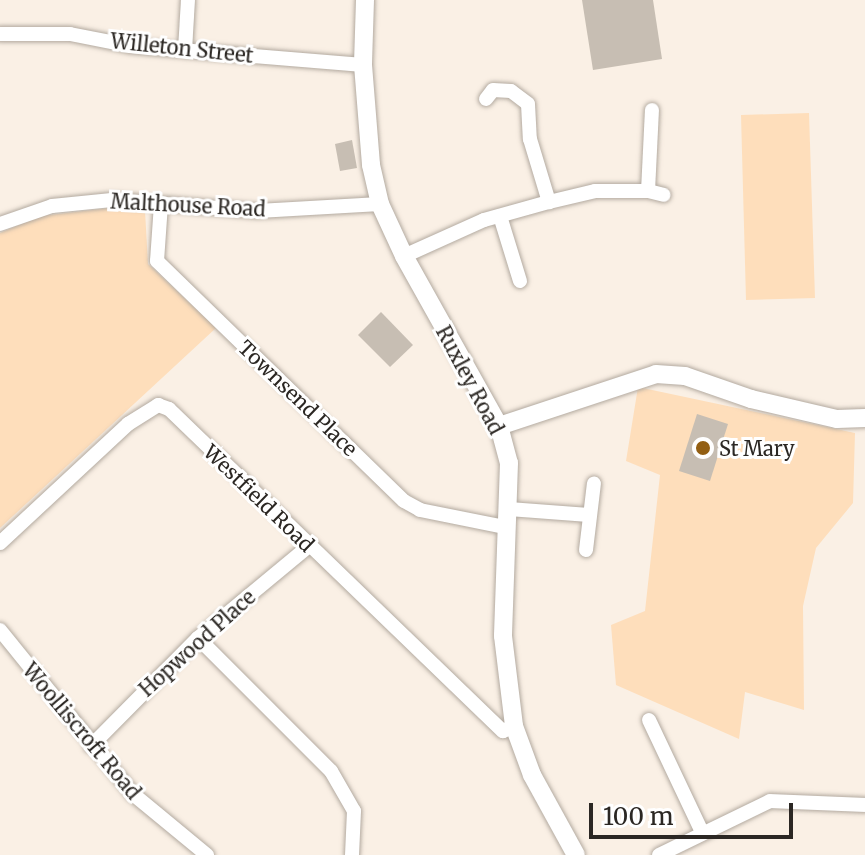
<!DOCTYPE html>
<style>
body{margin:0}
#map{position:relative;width:865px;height:855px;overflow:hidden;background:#faf0e5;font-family:Merriweather,serif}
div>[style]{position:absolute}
.green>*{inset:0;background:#fedebb}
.building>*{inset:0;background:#c7beb3}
.roads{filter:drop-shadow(0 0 2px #b3aaa0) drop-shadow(0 0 2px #b3aaa0)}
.minor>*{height:14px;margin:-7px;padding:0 7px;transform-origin:7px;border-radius:7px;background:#fff}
.tertiary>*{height:18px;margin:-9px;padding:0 9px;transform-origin:9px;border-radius:9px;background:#fff}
.dots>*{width:22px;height:22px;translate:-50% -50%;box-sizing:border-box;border:4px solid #fff;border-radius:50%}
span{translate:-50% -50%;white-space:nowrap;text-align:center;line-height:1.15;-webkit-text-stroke:6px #fff;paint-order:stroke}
.street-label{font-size:20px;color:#2b2723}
.poi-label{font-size:20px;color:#2b2723}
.left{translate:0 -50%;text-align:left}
.scale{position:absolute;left:589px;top:803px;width:204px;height:36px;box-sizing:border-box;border:4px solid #2b2723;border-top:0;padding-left:10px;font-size:24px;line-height:28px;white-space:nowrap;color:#2b2723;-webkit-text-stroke:6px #fff;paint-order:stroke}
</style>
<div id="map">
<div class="green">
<i style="clip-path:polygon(809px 113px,815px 298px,746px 300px,741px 115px)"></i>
<i style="clip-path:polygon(110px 208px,145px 211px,148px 264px,216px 328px,0 528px,0 233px,41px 216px)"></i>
<i style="clip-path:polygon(638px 387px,855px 433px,853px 503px,816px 548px,803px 606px,804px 710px,745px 692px,739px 739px,616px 685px,611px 625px,645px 611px,660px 475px,626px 461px)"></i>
</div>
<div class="building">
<i style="clip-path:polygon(582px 0,653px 0,662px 59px,593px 70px)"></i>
<i style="clip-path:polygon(352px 140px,357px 168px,340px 171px,335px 144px)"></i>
<i style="clip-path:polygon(381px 312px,413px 345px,390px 367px,358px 335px)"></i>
<i style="clip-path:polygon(697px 414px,728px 424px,710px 481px,679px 471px)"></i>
</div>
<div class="roads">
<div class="minor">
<i style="left:0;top:34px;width:70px"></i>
<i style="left:70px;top:34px;width:63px;rotate:11deg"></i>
<i style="left:132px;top:46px;width:232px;rotate:4.7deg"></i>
<i style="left:185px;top:50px;width:50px;rotate:-86.6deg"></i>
<i style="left:486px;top:99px;width:11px;rotate:-52deg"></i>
<i style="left:493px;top:90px;width:18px;rotate:3deg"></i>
<i style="left:511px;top:91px;width:21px;rotate:37deg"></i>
<i style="left:528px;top:104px;width:35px;rotate:87deg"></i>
<i style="left:530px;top:139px;width:66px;rotate:73.2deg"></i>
<i style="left:648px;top:191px;width:16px;rotate:14deg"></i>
<i style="left:161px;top:204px;width:57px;rotate:94deg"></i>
<i style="left:157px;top:261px;width:344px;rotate:44.2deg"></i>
<i style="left:404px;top:501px;width:18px;rotate:29deg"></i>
<i style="left:420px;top:510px;width:87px;rotate:11.3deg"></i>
<i style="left:500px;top:216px;width:68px;rotate:72.9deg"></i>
<i style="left:0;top:224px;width:55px;rotate:-19.1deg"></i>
<i style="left:52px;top:206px;width:60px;rotate:-5.7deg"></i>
<i style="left:112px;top:200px;width:146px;rotate:4.3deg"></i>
<i style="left:258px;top:211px;width:122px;rotate:-3.3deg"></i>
<i style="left:404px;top:256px;width:88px;rotate:-24.2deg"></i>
<i style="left:484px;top:220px;width:67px;rotate:-15.5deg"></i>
<i style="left:549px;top:202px;width:47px;rotate:-13.4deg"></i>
<i style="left:595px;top:191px;width:53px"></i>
<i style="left:648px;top:191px;width:81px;rotate:-87.2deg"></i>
<i style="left:509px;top:509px;width:80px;rotate:4.3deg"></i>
<i style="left:0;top:543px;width:175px;rotate:-42.9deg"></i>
<i style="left:128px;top:424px;width:36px;rotate:-32deg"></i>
<i style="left:158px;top:405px;width:12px;rotate:20deg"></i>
<i style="left:169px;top:409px;width:464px;rotate:44deg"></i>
<i style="left:503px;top:731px;width:12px;rotate:-24deg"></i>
<i style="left:586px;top:550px;width:67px;rotate:-83.2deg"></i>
<i style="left:0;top:630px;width:211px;rotate:51deg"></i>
<i style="left:133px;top:794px;width:96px;rotate:39.5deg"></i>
<i style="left:198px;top:638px;width:188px;rotate:45deg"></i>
<i style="left:331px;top:771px;width:46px;rotate:60.1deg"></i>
<i style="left:354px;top:811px;width:44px;rotate:92.6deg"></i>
<i style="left:649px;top:720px;width:124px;rotate:64.7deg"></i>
<i style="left:91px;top:746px;width:152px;rotate:-45.3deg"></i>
<i style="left:198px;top:638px;width:146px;rotate:-39.7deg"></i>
<i style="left:659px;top:855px;width:123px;rotate:-25.9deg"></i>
<i style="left:770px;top:801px;width:95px;rotate:2.4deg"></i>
</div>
<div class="tertiary">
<i style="left:365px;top:0;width:65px;rotate:91.8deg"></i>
<i style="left:363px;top:65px;width:100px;rotate:85.4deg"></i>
<i style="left:371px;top:165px;width:40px;rotate:77deg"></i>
<i style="left:380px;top:204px;width:57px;rotate:65.2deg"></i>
<i style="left:404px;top:256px;width:195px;rotate:60.8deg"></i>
<i style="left:499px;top:426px;width:38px;rotate:75deg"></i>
<i style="left:509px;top:463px;width:173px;rotate:92deg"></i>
<i style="left:503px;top:636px;width:91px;rotate:83deg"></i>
<i style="left:514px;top:726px;width:52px;rotate:69.8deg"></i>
<i style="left:532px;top:775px;width:91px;rotate:61.2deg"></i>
<i style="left:499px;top:426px;width:165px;rotate:-18.3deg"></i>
<i style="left:656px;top:374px;width:29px;rotate:4deg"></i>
<i style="left:685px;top:376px;width:70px;rotate:19.2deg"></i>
<i style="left:751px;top:399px;width:88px;rotate:13.1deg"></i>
<i style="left:837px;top:419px;width:28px;rotate:-2deg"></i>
</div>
</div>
<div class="dots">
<i style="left:703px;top:448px;background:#935f13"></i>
</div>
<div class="street-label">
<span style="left:182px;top:48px;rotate:6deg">Willeton Street</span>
<span style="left:188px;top:205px;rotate:3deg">Malthouse Road</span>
<span style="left:470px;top:380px;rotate:62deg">Ruxley Road</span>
<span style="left:298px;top:398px;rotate:44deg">Townsend Place</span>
<span style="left:259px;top:498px;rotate:44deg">Westfield Road</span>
<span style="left:197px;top:643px;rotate:-42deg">Hopwood Place</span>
<span style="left:82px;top:731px;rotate:50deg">Woolliscroft Road</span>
</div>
<div class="poi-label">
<span class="left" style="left:719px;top:448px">St Mary</span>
</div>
<div class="scale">100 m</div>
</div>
